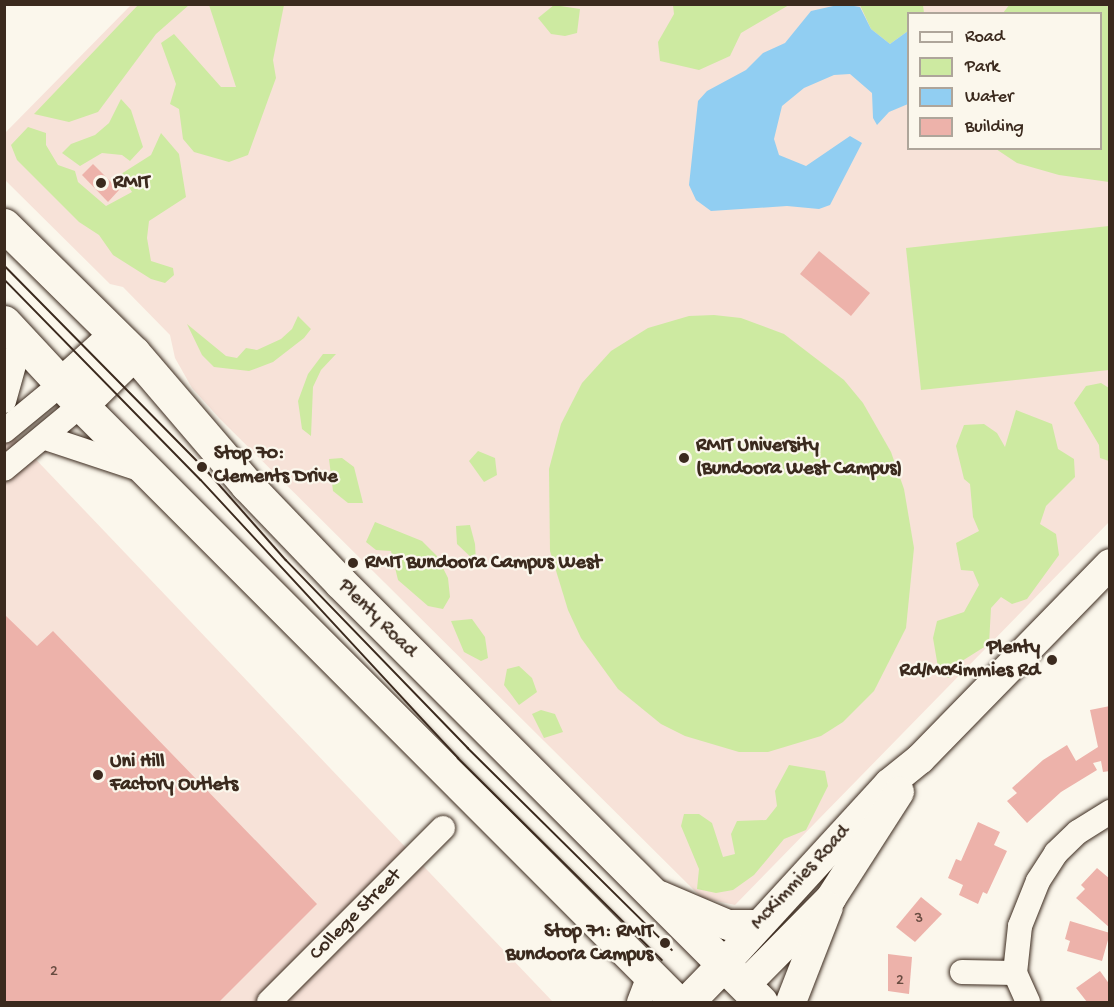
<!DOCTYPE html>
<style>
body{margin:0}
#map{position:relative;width:1114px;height:1007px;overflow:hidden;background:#fbf7ec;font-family:"Gochi Hand",sans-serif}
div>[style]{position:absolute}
.built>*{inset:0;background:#f7e2d8}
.green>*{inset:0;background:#cdeaa1}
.water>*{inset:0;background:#91cef2}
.building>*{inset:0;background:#edb2aa}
.roads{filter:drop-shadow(0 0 2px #3b2a1e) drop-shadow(0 0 2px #3b2a1e)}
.minor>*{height:24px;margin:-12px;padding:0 12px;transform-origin:12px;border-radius:12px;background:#fbf7ec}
.major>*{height:30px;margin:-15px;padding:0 15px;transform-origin:15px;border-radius:15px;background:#fbf7ec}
.highway>*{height:33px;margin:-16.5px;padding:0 16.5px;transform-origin:16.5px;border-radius:16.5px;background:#fbf7ec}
.tram>*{height:1.5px;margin:-0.75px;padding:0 0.75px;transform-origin:0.75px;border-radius:0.75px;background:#3b2a1e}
.dots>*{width:16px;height:16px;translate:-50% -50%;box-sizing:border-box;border:3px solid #fbf7ec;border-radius:50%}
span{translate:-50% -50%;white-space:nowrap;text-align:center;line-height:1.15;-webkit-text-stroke:4.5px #fbf7ec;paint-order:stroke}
.number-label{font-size:16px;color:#684c41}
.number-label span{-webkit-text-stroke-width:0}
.poi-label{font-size:20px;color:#3b2a1e;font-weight:700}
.left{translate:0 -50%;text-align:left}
.right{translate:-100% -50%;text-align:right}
.street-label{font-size:20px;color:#3b2a1e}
.frame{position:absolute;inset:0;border:6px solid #3b2a1e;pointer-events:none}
.legend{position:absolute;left:907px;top:12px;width:195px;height:138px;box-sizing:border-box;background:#fbf7ec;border:2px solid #aea59a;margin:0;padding:8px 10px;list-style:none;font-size:18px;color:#3b2a1e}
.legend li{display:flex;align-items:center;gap:12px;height:30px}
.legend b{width:30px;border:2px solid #aea59a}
</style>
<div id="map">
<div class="built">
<i style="clip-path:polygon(evenodd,131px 5px,1109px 5px,1109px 522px,735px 905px,702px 898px,220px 419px,192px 388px,175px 358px,170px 335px,123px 287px,110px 284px,5px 180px,4px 134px,131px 5px,908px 14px,1100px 14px,1100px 148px,908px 148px,908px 14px)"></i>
<i style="clip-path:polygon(5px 427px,553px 1002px,5px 1002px)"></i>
</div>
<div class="green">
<i style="clip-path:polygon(139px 4px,189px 5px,156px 34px,98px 112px,69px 122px,34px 114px)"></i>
<i style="clip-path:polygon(1010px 4px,1109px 5px,1109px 182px,1059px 175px,1017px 163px,996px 149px,1100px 148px,1100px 14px,1003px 13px)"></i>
<i style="clip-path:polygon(209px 5px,284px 5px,273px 60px,276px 78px,269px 97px,248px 155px,229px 162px,194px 152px,183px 139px,179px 109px,170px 104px,176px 84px,161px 43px,174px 34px,221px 87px,236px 87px)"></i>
<i style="clip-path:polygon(554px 5px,580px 9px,577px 33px,565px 36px,551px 34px,538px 18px)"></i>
<i style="clip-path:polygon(673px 5px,673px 4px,789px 5px,741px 33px,730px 56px,699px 70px,660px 61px,658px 42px,674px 14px)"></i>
<i style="clip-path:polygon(860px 5px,923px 5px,924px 13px,908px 14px,908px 31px,890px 44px,871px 29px)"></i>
<i style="clip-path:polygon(121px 99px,131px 110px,143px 147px,130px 161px,122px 155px,102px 153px,80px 166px,62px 153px,71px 144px,95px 135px,109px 123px)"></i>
<i style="clip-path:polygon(28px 127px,46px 133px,46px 145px,58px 165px,75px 171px,78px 182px,106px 206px,132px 192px,121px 174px,151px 155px,161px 133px,179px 154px,186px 197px,149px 221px,147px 238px,151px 261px,173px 268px,174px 275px,165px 283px,151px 279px,113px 255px,99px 235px,79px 222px,17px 160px,11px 145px)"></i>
<i style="clip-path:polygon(1109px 226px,1109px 370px,921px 390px,906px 248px)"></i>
<i style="clip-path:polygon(714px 315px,741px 318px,784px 334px,844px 380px,863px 403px,891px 452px,904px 489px,914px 548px,906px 628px,874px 691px,843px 722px,821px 736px,768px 752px,739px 752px,685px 736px,661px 724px,618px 689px,581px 638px,568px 610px,550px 551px,549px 469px,561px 424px,582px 383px,611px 351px,648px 328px,689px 316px)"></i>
<i style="clip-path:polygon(298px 316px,311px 329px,304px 338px,273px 362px,249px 371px,214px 367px,202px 355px,187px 324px,226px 356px,237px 358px,246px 348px,257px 350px,281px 339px,292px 329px)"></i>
<i style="clip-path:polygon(323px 354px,336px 354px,321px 370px,313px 387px,311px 436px,302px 429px,298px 401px,308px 374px)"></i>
<i style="clip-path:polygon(1101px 383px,1109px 388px,1109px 461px,1100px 458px,1099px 445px,1074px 403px,1086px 386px)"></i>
<i style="clip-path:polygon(1016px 410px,1052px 424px,1058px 449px,1074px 459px,1075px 477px,1046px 506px,1040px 524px,1056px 534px,1059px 555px,1027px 599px,1012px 604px,1001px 597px,991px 608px,989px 644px,962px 661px,949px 678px,939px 673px,933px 638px,937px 621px,964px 612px,979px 585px,973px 571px,961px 570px,956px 543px,979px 531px,973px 517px,970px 484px,964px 479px,956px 446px,964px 425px,984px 424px,997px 433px,1005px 447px)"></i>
<i style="clip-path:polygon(478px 451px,495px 458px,497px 475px,484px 482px,469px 461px)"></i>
<i style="clip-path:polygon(342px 458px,354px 467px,363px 503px,348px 503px,333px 491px,329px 459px)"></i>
<i style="clip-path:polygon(375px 522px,422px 541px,437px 556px,448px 578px,450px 597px,443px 609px,428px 606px,398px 580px,391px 551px,376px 550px,366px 542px)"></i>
<i style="clip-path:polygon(470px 525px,475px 544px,476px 562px,457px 544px,456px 526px)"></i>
<i style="clip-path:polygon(472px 619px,485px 637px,488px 658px,481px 661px,464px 652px,451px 621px)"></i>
<i style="clip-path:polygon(519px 666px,532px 678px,537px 692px,519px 705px,504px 685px,507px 669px)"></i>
<i style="clip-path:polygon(541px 710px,555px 714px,563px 732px,544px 738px,532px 714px)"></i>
<i style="clip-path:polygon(789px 765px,825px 771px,828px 786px,806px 830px,784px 839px,754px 875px,733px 890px,716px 893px,697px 889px,699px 869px,681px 826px,684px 814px,699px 814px,712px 823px,723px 857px,735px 854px,731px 834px,737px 821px,766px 820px,777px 806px,775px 791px)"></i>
</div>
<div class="water">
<i style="clip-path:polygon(842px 4px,860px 7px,871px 29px,890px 44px,908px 31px,908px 104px,889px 112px,877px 125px,873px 118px,872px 93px,850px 74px,834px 75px,804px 88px,782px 106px,774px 139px,779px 155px,806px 166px,850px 136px,862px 143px,830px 205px,819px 209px,787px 206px,711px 211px,696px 200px,689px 185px,698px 101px,707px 91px,746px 70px,763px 53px,785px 43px,811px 11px)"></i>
</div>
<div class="building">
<i style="clip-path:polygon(93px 164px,119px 190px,108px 202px,82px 175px)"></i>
<i style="clip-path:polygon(819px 251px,870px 293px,851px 316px,800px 274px)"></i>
<i style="clip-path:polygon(4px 614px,37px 646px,53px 631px,317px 904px,219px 1002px,4px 1002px)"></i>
<i style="clip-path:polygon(1110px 706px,1110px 771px,1103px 772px,1101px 761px,1093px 763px,1097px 770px,1061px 792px,1027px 823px,1007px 801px,1017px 793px,1012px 788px,1043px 760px,1067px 745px,1076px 761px,1098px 747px,1090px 710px)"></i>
<i style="clip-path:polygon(978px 822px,1000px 832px,994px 845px,1007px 851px,987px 894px,983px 892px,978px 904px,959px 895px,963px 885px,948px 878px,956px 859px,961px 861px)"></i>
<i style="clip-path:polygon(1097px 868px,1110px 879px,1110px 928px,1076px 898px,1085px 889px,1081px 885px)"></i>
<i style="clip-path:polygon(921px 897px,942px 914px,915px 942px,896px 927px)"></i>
<i style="clip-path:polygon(1070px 921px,1110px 933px,1102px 961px,1067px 951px,1070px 941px,1065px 939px)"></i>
<i style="clip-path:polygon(888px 954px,912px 957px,909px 994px,888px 991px)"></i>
<i style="clip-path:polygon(1100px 971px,1110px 985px,1110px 1002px,1087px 1002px,1076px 988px)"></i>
</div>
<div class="roads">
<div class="minor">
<i style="left:4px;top:401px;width:63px;rotate:-74.4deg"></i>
<i style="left:4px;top:431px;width:74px;rotate:-39.5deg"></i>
<i style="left:46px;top:438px;width:101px;rotate:18.4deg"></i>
<i style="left:4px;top:469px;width:100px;rotate:-39.7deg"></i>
<i style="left:962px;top:972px;width:53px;rotate:1.1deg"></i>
<i style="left:269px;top:1002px;width:246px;rotate:-45deg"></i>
<i style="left:639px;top:1002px;width:28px;rotate:-69deg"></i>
<i style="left:1028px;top:1002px;width:32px;rotate:-114deg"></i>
<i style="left:1015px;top:973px;width:47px;rotate:-83.9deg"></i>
<i style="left:1020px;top:926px;width:48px;rotate:-68.2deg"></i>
<i style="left:1038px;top:881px;width:33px;rotate:-57deg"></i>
<i style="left:1056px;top:853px;width:30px;rotate:-44deg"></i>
<i style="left:1078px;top:832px;width:38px;rotate:-32deg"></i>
</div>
<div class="major">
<i style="left:660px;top:896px;width:74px;rotate:23.1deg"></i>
<i style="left:728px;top:925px;width:29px"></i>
<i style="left:724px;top:964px;width:244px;rotate:-47.5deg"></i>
<i style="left:889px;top:784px;width:40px;rotate:-39deg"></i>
<i style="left:920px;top:759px;width:272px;rotate:-45.7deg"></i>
<i style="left:744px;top:986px;width:124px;rotate:-45.3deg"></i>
<i style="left:831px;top:898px;width:126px;rotate:-57.3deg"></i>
<i style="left:791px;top:1002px;width:102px;rotate:-68.7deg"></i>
</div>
<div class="highway">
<i style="left:4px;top:225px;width:182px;rotate:44.6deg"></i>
<i style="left:134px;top:353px;width:174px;rotate:49.4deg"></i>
<i style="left:247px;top:485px;width:134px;rotate:46.2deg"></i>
<i style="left:340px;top:582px;width:595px;rotate:44.93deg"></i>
<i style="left:4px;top:322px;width:113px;rotate:47.1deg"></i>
<i style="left:81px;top:405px;width:844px;rotate:45.05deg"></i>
<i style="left:61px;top:384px;width:73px;rotate:-42.2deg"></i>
<i style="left:81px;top:405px;width:74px;rotate:-44.5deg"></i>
<i style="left:687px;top:1002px;width:53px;rotate:-45.8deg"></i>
</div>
</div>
<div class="tram">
<i style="left:4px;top:265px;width:292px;rotate:45.4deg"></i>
<i style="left:209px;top:473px;width:116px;rotate:48.5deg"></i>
<i style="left:286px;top:560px;width:262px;rotate:45.9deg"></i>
<i style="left:468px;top:748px;width:287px;rotate:44.7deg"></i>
<i style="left:4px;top:279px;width:281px;rotate:45.6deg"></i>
<i style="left:201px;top:480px;width:379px;rotate:47.2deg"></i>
<i style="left:458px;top:758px;width:287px;rotate:44.7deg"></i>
</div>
<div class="dots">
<i style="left:101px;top:183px;background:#3b2a1e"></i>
<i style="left:684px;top:458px;background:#3b2a1e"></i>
<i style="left:202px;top:467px;background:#3b2a1e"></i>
<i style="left:353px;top:563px;background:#3b2a1e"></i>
<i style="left:1052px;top:660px;background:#3b2a1e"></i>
<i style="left:98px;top:775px;background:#3b2a1e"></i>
<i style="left:665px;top:943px;background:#3b2a1e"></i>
</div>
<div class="number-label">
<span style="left:919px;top:920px">3</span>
<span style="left:54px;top:973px">2</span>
<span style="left:900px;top:982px">2</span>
</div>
<div class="poi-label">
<span class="left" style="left:113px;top:183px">RMIT</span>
<span class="left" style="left:696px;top:458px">RMIT University<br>(Bundoora West Campus)</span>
<span class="left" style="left:214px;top:466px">Stop 70:<br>Clements Drive</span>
<span class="left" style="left:365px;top:563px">RMIT Bundoora Campus West</span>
<span class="right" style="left:1040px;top:660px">Plenty<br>Rd/McKimmies Rd</span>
<span class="left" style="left:110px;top:774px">Uni Hill<br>Factory Outlets</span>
<span class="right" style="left:653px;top:944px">Stop 71: RMIT<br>Bundoora Campus</span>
</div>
<div class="street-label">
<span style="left:377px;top:619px;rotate:45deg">Plenty Road</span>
<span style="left:801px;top:878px;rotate:-47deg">McKimmies Road</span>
<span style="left:356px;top:915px;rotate:-45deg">College Street</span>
</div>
<div class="frame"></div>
<ul class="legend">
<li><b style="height:8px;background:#fbf7ec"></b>Road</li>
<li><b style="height:16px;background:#cdeaa1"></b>Park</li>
<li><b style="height:16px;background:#91cef2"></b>Water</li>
<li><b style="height:16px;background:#edb2aa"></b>Building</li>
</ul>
</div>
